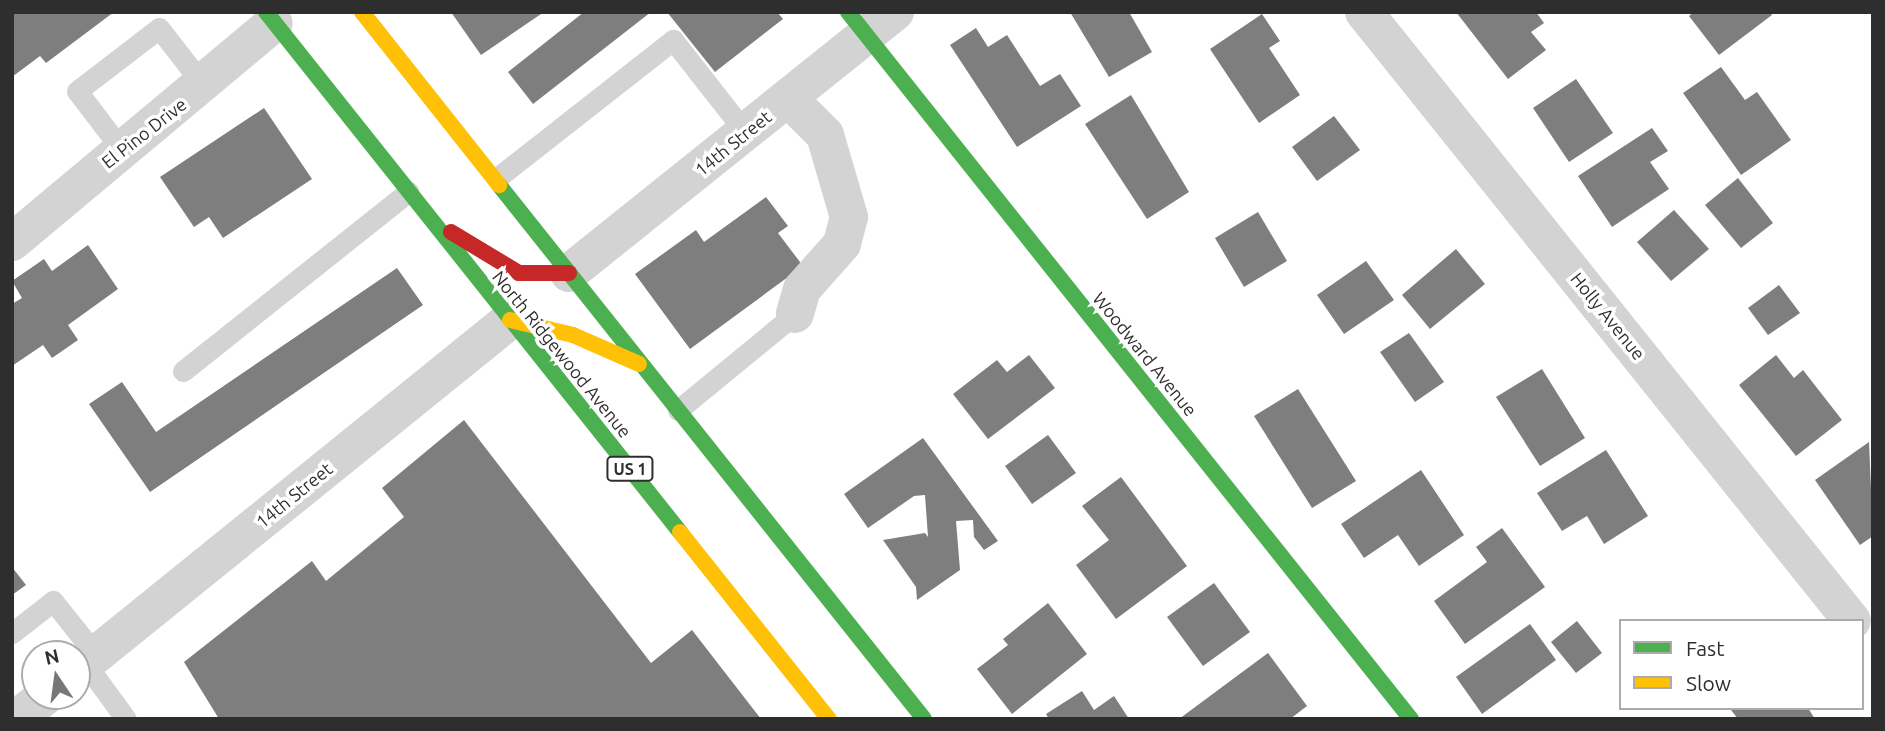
<!DOCTYPE html>
<style>
body{margin:0}
#map{position:relative;width:1885px;height:731px;overflow:hidden;background:#fff;font-family:Ubuntu,sans-serif}
div>[style]{position:absolute}
.building>*{inset:0;background:#7e7e7e}
.lane>*{height:21px;margin:-10.5px;padding:0 10.5px;transform-origin:10.5px;border-radius:10.5px;background:#d3d3d3}
.street>*{height:38px;margin:-19px;padding:0 19px;transform-origin:19px;border-radius:19px;background:#d3d3d3}
.fast>*{height:16px;margin:-8px;padding:0 8px;transform-origin:8px;border-radius:8px;background:#4caf50}
.slow>*{height:16px;margin:-8px;padding:0 8px;transform-origin:8px;border-radius:8px;background:#ffc107}
.jam>*{height:16px;margin:-8px;padding:0 8px;transform-origin:8px;border-radius:8px;background:#c62828}
span{translate:-50% -50%;white-space:nowrap;text-align:center;line-height:1.15;-webkit-text-stroke:7px #fff;paint-order:stroke}
.shield-label span{padding:2px 5px;background:#fff;border:2px solid;border-radius:5px;-webkit-text-stroke-width:0}
.shield-label{font-size:16px;color:#2e2e2e;font-weight:700}
.street-label{font-size:18px;color:#2e2e2e}
.frame{position:absolute;inset:0;border:14px solid #2e2e2e;pointer-events:none}
.legend{position:absolute;left:1619px;top:619px;width:245px;height:91px;box-sizing:border-box;background:#fff;border:2px solid #ababab;margin:0;padding:9px 12px;list-style:none;font-size:21px;color:#2e2e2e}
.legend li{display:flex;align-items:center;gap:14px;height:35px}
.legend b{width:35px;border:2px solid #ababab}
.north{position:absolute;left:21px;top:640px;width:70px;height:70px;box-sizing:border-box;background:#fff;border:2px solid #ababab;border-radius:50%;rotate:347deg;font-size:19px;font-weight:700;line-height:28px;text-align:center;color:#2e2e2e}
.north::after{content:'';display:block;margin:auto;width:24px;height:32px;background:#777;clip-path:polygon(50% 0,100% 100%,50% 72%,0 100%)}
</style>
<div id="map">
<div class="building">
<i style="clip-path:polygon(12px 12px,114px 12px,46px 63px,40px 56px,12px 77px)"></i>
<i style="clip-path:polygon(451px 12px,544px 12px,481px 55px)"></i>
<i style="clip-path:polygon(584px 12px,651px 12px,533px 104px,508px 72px)"></i>
<i style="clip-path:polygon(667px 12px,777px 12px,783px 19px,715px 72px)"></i>
<i style="clip-path:polygon(1070px 12px,1129px 12px,1152px 52px,1109px 77px)"></i>
<i style="clip-path:polygon(1456px 12px,1536px 12px,1544px 23px,1531px 32px,1546px 50px,1508px 79px)"></i>
<i style="clip-path:polygon(1694px 12px,1770px 12px,1772px 15px,1719px 55px,1689px 16px)"></i>
<i style="clip-path:polygon(1262px 14px,1280px 41px,1269px 48px,1300px 95px,1259px 123px,1210px 49px)"></i>
<i style="clip-path:polygon(976px 28px,988px 47px,1007px 35px,1040px 86px,1060px 74px,1081px 106px,1017px 147px,950px 45px)"></i>
<i style="clip-path:polygon(1721px 67px,1745px 100px,1757px 92px,1791px 140px,1741px 175px,1683px 93px)"></i>
<i style="clip-path:polygon(1576px 79px,1613px 133px,1569px 162px,1533px 108px)"></i>
<i style="clip-path:polygon(1131px 95px,1189px 192px,1147px 219px,1085px 124px)"></i>
<i style="clip-path:polygon(264px 108px,312px 179px,223px 238px,209px 217px,194px 227px,160px 177px)"></i>
<i style="clip-path:polygon(1334px 116px,1360px 150px,1317px 181px,1292px 147px)"></i>
<i style="clip-path:polygon(1652px 128px,1668px 151px,1650px 162px,1669px 189px,1612px 227px,1578px 176px)"></i>
<i style="clip-path:polygon(1738px 178px,1773px 223px,1741px 248px,1705px 205px)"></i>
<i style="clip-path:polygon(766px 197px,788px 226px,778px 233px,803px 266px,690px 349px,635px 274px,696px 230px,704px 242px)"></i>
<i style="clip-path:polygon(1674px 210px,1709px 249px,1671px 281px,1637px 242px)"></i>
<i style="clip-path:polygon(1258px 212px,1287px 261px,1244px 287px,1215px 238px)"></i>
<i style="clip-path:polygon(88px 245px,118px 289px,68px 325px,78px 340px,52px 358px,43px 345px,12px 366px,12px 304px,22px 298px,12px 281px,44px 259px,52px 271px)"></i>
<i style="clip-path:polygon(1456px 249px,1485px 284px,1430px 329px,1402px 295px)"></i>
<i style="clip-path:polygon(1366px 261px,1394px 300px,1344px 334px,1317px 295px)"></i>
<i style="clip-path:polygon(397px 268px,423px 305px,150px 492px,89px 404px,122px 382px,156px 432px)"></i>
<i style="clip-path:polygon(1779px 285px,1800px 313px,1768px 335px,1748px 308px)"></i>
<i style="clip-path:polygon(1409px 333px,1444px 382px,1415px 402px,1380px 352px)"></i>
<i style="clip-path:polygon(1029px 355px,1055px 388px,988px 439px,953px 394px,997px 360px,1007px 372px)"></i>
<i style="clip-path:polygon(1776px 355px,1794px 378px,1803px 370px,1842px 420px,1796px 456px,1739px 385px)"></i>
<i style="clip-path:polygon(1542px 369px,1585px 438px,1540px 466px,1496px 397px)"></i>
<i style="clip-path:polygon(1298px 389px,1356px 481px,1312px 508px,1254px 416px)"></i>
<i style="clip-path:polygon(464px 420px,651px 663px,692px 630px,761px 719px,219px 719px,184px 662px,312px 561px,326px 581px,404px 517px,382px 488px)"></i>
<i style="clip-path:polygon(1048px 435px,1076px 473px,1032px 504px,1005px 466px)"></i>
<i style="clip-path:polygon(923px 438px,998px 541px,984px 550px,974px 537px,973px 520px,956px 521px,960px 570px,917px 600px,916px 587px,883px 540px,925px 533px,928px 537px,925px 495px,914px 496px,868px 528px,844px 494px)"></i>
<i style="clip-path:polygon(1869px 442px,1873px 536px,1860px 545px,1815px 480px)"></i>
<i style="clip-path:polygon(1606px 450px,1648px 516px,1604px 544px,1587px 516px,1562px 531px,1537px 493px)"></i>
<i style="clip-path:polygon(1421px 470px,1464px 535px,1419px 566px,1398px 535px,1364px 558px,1341px 524px)"></i>
<i style="clip-path:polygon(1121px 477px,1187px 566px,1116px 619px,1076px 565px,1109px 540px,1082px 506px)"></i>
<i style="clip-path:polygon(1502px 528px,1545px 587px,1465px 644px,1434px 601px,1487px 562px,1476px 547px)"></i>
<i style="clip-path:polygon(12px 567px,26px 585px,12px 595px)"></i>
<i style="clip-path:polygon(1214px 583px,1250px 632px,1203px 666px,1167px 617px)"></i>
<i style="clip-path:polygon(1048px 603px,1087px 654px,1012px 714px,977px 669px,1008px 645px,1003px 639px)"></i>
<i style="clip-path:polygon(1577px 621px,1602px 653px,1576px 673px,1551px 642px)"></i>
<i style="clip-path:polygon(1530px 624px,1556px 660px,1482px 714px,1456px 677px)"></i>
<i style="clip-path:polygon(1268px 653px,1307px 706px,1290px 719px,1179px 719px)"></i>
<i style="clip-path:polygon(1082px 691px,1094px 710px,1114px 696px,1129px 719px,1049px 719px,1046px 714px)"></i>
<i style="clip-path:polygon(1808px 708px,1815px 719px,1738px 719px,1731px 710px)"></i>
</div>
<div class="lane">
<i style="left:122px;top:150px;width:74px;rotate:-127.3deg"></i>
<i style="left:77px;top:91px;width:103px;rotate:-37.5deg"></i>
<i style="left:159px;top:28px;width:73px;rotate:52.2deg"></i>
<i style="left:497px;top:178px;width:224px;rotate:-38.1deg"></i>
<i style="left:673px;top:40px;width:118px;rotate:51.9deg"></i>
<i style="left:183px;top:371px;width:288px;rotate:-38.5deg"></i>
<i style="left:678px;top:410px;width:151px;rotate:-39.4deg"></i>
<i style="left:12px;top:633px;width:52px;rotate:-38deg"></i>
<i style="left:53px;top:601px;width:69px;rotate:51.5deg"></i>
<i style="left:85px;top:663px;width:69px;rotate:53.8deg"></i>
</div>
<div class="street">
<i style="left:1364px;top:12px;width:780px;rotate:51.29deg"></i>
<i style="left:788px;top:98px;width:52px;rotate:45deg"></i>
<i style="left:825px;top:135px;width:85px;rotate:73.7deg"></i>
<i style="left:849px;top:217px;width:28px;rotate:105deg"></i>
<i style="left:842px;top:244px;width:60px;rotate:131.6deg"></i>
<i style="left:802px;top:289px;width:26px;rotate:106deg"></i>
<i style="left:12px;top:242px;width:341px;rotate:-39.9deg"></i>
<i style="left:569px;top:273px;width:418px;rotate:-38.7deg"></i>
<i style="left:77px;top:670px;width:557px;rotate:-38.95deg"></i>
<i style="left:16px;top:719px;width:37px;rotate:-38deg"></i>
</div>
<div class="fast">
<i style="left:266px;top:12px;width:665px;rotate:51.47deg"></i>
<i style="left:848px;top:12px;width:904px;rotate:51.47deg"></i>
<i style="left:499px;top:185px;width:682px;rotate:51.48deg"></i>
</div>
<div class="slow">
<i style="left:362px;top:12px;width:221px;rotate:51.6deg"></i>
<i style="left:510px;top:320px;width:65px;rotate:13.4deg"></i>
<i style="left:573px;top:335px;width:72px;rotate:23.7deg"></i>
<i style="left:680px;top:532px;width:239px;rotate:51.5deg"></i>
</div>
<div class="jam">
<i style="left:451px;top:232px;width:79px;rotate:31.1deg"></i>
<i style="left:519px;top:273px;width:50px"></i>
</div>
<div class="shield-label">
<span style="left:630px;top:469px">US 1</span>
</div>
<div class="street-label">
<span style="left:144px;top:133px;rotate:-38deg">El Pino Drive</span>
<span style="left:733px;top:143px;rotate:-39deg">14th Street</span>
<span style="left:1608px;top:316px;rotate:51deg">Holly Avenue</span>
<span style="left:562px;top:354px;rotate:51deg">North Ridgewood Avenue</span>
<span style="left:1145px;top:354px;rotate:51deg">Woodward Avenue</span>
<span style="left:294px;top:495px;rotate:-39deg">14th Street</span>
</div>
<div class="frame"></div>
<ul class="legend">
<li><b style="height:9px;background:#4caf50"></b>Fast</li>
<li><b style="height:9px;background:#ffc107"></b>Slow</li>
</ul>
<div class="north">N</div>
</div>
